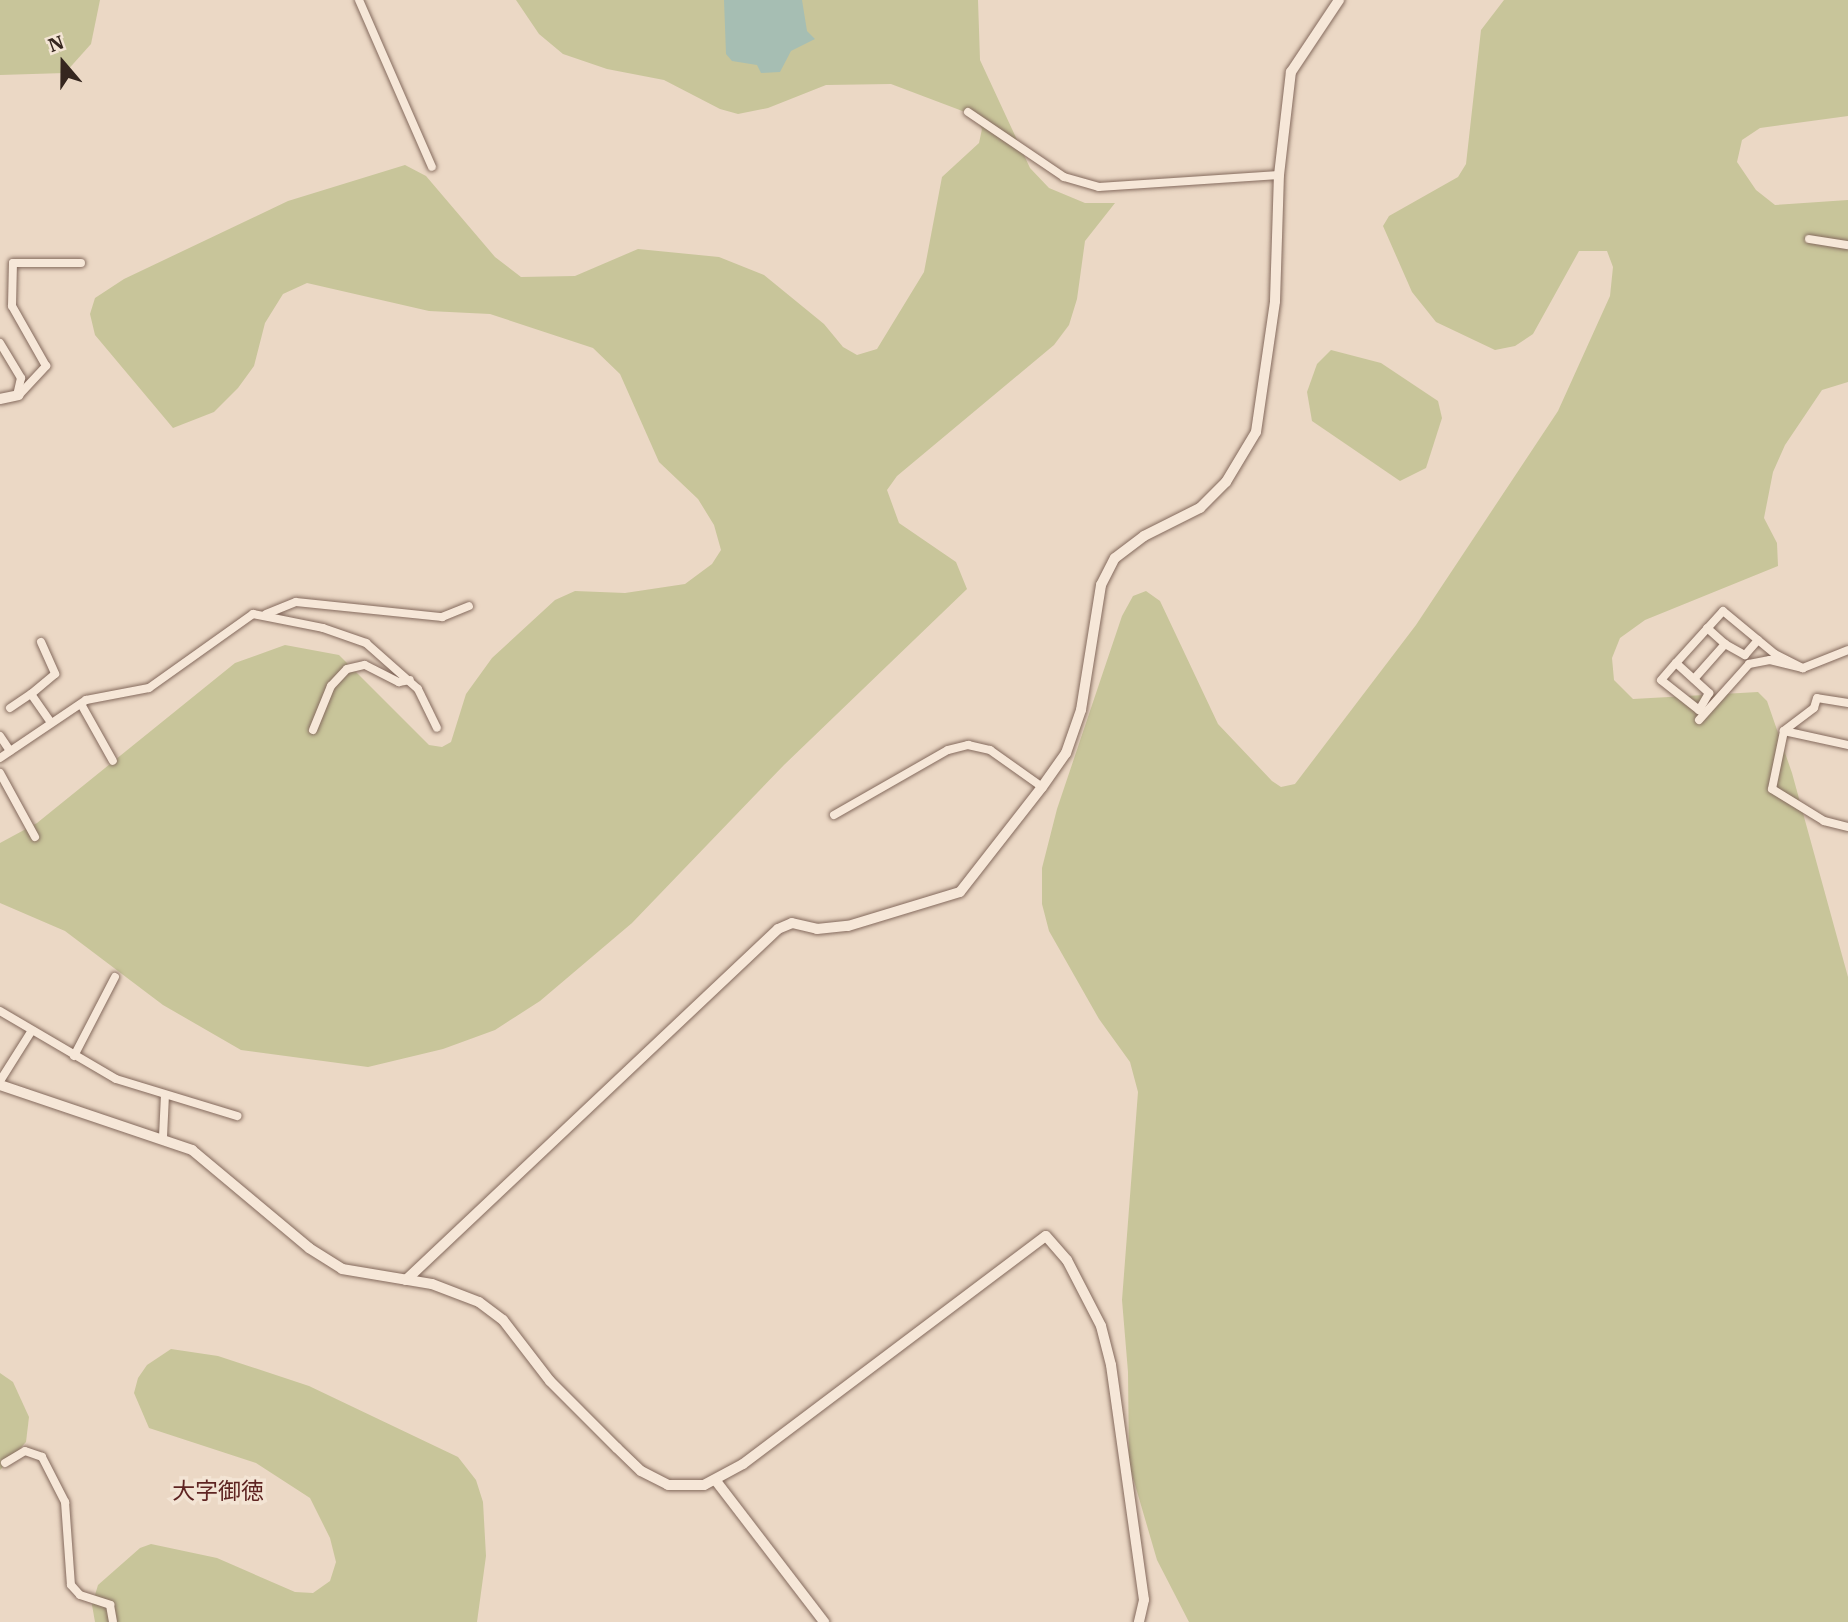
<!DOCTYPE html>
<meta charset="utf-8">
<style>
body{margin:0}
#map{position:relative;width:1848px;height:1622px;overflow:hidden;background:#ebd8c5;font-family:"IBM Plex Serif","Noto Sans JP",serif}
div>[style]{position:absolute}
.green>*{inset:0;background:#c8c59a}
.water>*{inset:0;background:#a6beb3}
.roads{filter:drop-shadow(0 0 2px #846a5d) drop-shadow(0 0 2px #846a5d)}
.minor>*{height:8px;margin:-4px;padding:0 4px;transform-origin:4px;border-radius:4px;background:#f6e7d8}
.tertiary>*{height:10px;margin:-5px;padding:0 5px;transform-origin:5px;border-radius:5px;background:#f6e7d8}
span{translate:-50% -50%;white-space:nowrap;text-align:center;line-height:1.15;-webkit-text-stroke:7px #f3e4d4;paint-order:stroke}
.quarter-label{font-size:23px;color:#5f2422}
.north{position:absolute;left:28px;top:28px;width:70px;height:70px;-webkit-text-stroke:5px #f3e4d4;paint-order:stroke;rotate:340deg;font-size:19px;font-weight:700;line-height:28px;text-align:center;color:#35261f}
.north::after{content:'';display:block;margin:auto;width:24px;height:32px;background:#35261f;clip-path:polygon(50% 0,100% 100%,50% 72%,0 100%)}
</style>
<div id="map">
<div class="green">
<i style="clip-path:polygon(0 0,100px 0,91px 44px,65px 73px,0 75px)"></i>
<i style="clip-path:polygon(516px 0,978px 0,980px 60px,1030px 168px,1049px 188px,1085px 203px,1115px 203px,1085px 241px,1077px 299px,1069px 325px,1054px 345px,897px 476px,887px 490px,899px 523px,956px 562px,967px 589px,784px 765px,632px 923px,540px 1001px,495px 1030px,443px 1049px,368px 1067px,241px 1050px,163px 1005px,65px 931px,0 903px,0 843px,37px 823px,235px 663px,285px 645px,339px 655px,429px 745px,442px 747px,451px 742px,466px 694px,492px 658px,555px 600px,575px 591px,625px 593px,685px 584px,712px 564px,721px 550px,714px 525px,698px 499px,659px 462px,620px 374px,593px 348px,490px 314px,429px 311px,307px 283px,283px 294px,265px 323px,254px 366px,238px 388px,214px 412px,173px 428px,95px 335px,90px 314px,95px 298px,124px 279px,288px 201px,405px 165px,426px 176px,495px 257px,521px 277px,575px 276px,638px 249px,719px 257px,764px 275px,824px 324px,843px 347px,857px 355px,877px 349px,924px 272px,942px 177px,979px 143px,982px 129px,973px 115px,891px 84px,826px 85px,768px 108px,738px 114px,720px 109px,664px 80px,607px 69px,563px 54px,539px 34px)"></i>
<i style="clip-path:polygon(1504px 0,1848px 0,1848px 116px,1760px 128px,1742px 140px,1737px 162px,1756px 190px,1775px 205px,1848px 200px,1848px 382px,1822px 390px,1785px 445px,1773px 472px,1764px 518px,1777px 543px,1778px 566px,1645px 620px,1620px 638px,1612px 658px,1614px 680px,1633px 699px,1758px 692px,1767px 701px,1792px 773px,1848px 977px,1848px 1622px,1189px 1622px,1157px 1560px,1129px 1464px,1128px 1372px,1122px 1300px,1138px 1092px,1130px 1062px,1099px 1019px,1049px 931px,1042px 904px,1042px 868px,1057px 809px,1122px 616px,1133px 596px,1146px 591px,1160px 601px,1218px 724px,1272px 781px,1281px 787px,1295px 784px,1416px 625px,1558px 411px,1610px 296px,1613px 267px,1607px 251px,1579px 251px,1533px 334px,1515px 346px,1495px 350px,1436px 322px,1412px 292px,1383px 226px,1389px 216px,1458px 177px,1466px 164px,1481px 30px)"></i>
<i style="clip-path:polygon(1331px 350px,1381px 363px,1438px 401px,1442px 418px,1426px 468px,1400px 481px,1312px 421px,1307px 392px,1317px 364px)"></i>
<i style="clip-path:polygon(171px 1349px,218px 1356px,309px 1386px,458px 1457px,476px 1480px,483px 1502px,486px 1556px,477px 1622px,95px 1622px,92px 1605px,98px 1585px,140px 1548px,151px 1544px,217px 1558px,295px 1592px,313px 1593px,330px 1581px,336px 1562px,330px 1538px,310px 1498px,256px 1463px,149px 1428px,134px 1393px,138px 1378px,147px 1365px)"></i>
<i style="clip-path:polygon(0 1373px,13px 1382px,29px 1417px,26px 1442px,0 1470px)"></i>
</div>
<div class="water">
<i style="clip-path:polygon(724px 0,802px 0,807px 31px,815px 39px,791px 51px,780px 72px,761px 73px,757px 65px,732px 61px,726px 54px)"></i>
</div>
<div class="roads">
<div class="minor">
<i style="left:359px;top:0;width:182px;rotate:66.4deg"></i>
<i style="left:968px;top:112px;width:116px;rotate:34.1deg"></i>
<i style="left:1064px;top:177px;width:36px;rotate:16deg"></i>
<i style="left:1099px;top:187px;width:180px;rotate:-3.8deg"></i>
<i style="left:1809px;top:239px;width:39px;rotate:9deg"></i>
<i style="left:0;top:343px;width:41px;rotate:59deg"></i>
<i style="left:21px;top:378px;width:18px;rotate:103deg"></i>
<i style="left:19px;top:395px;width:40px;rotate:-47deg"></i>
<i style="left:46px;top:366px;width:69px;rotate:-119.5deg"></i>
<i style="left:12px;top:306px;width:43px;rotate:-88.7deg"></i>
<i style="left:13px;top:263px;width:68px"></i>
<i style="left:266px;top:614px;width:32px;rotate:-22deg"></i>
<i style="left:296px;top:602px;width:147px;rotate:5.9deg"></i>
<i style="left:442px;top:617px;width:29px;rotate:-22deg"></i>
<i style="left:41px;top:642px;width:35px;rotate:66deg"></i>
<i style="left:55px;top:674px;width:31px;rotate:140deg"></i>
<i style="left:31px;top:694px;width:35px;rotate:55deg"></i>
<i style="left:1725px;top:644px;width:23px;rotate:29deg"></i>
<i style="left:1745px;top:655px;width:20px;rotate:-49deg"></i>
<i style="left:1676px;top:663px;width:45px;rotate:42.3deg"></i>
<i style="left:1709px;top:693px;width:20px;rotate:120deg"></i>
<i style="left:1699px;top:710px;width:48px;rotate:-141.7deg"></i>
<i style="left:1661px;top:680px;width:23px;rotate:-49deg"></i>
<i style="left:1676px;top:663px;width:70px;rotate:-47.9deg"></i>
<i style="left:1723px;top:611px;width:67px;rotate:39.6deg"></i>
<i style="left:1775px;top:654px;width:31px;rotate:27deg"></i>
<i style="left:1694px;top:679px;width:47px;rotate:-48.5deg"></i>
<i style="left:1725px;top:644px;width:24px;rotate:-138deg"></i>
<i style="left:1848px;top:703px;width:31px;rotate:-171deg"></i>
<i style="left:1817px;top:698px;width:10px;rotate:107deg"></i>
<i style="left:1814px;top:708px;width:38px;rotate:143deg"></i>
<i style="left:1784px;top:731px;width:59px;rotate:101.7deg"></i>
<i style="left:1772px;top:789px;width:61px;rotate:31.6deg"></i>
<i style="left:1824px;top:821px;width:25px;rotate:14deg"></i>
<i style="left:81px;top:704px;width:65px;rotate:60.7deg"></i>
<i style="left:10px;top:708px;width:25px;rotate:-34deg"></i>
<i style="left:1699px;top:720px;width:75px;rotate:-48.2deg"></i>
<i style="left:1749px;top:664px;width:21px;rotate:-11deg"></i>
<i style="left:1770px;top:660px;width:34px;rotate:14deg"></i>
<i style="left:1803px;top:668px;width:48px;rotate:-21.8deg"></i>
<i style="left:313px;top:730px;width:48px;rotate:-67.8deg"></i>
<i style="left:331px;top:686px;width:23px;rotate:-47deg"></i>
<i style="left:347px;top:669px;width:18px;rotate:-13deg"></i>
<i style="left:365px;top:665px;width:38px;rotate:27deg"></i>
<i style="left:399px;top:682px;width:11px;rotate:-10deg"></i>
<i style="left:1784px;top:731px;width:66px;rotate:12.3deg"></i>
<i style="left:0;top:736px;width:18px;rotate:56deg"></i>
<i style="left:0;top:758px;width:104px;rotate:-34deg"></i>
<i style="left:86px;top:700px;width:64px;rotate:-10.8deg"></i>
<i style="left:149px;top:688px;width:128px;rotate:-35.4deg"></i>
<i style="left:253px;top:614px;width:71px;rotate:11.3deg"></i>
<i style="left:323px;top:628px;width:46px;rotate:19.2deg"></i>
<i style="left:366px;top:643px;width:69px;rotate:41.5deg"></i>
<i style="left:418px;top:689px;width:43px;rotate:64deg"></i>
<i style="left:0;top:773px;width:73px;rotate:61.3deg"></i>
<i style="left:834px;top:815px;width:131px;rotate:-29.7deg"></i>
<i style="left:948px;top:750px;width:21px;rotate:-14deg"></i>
<i style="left:968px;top:745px;width:23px;rotate:13deg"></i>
<i style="left:990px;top:750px;width:64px;rotate:35.4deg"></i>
<i style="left:0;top:1011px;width:134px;rotate:30.4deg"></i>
<i style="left:116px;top:1079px;width:127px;rotate:17deg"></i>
<i style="left:74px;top:1056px;width:89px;rotate:-62.6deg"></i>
<i style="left:0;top:1081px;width:58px;rotate:-57.7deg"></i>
<i style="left:163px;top:1137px;width:42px;rotate:-87.3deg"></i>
<i style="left:5px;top:1463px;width:23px;rotate:-31deg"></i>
<i style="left:25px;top:1451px;width:18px;rotate:19deg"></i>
<i style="left:42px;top:1457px;width:51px;rotate:62.9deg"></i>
<i style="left:65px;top:1502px;width:83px;rotate:85.9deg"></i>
<i style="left:71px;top:1585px;width:13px;rotate:48deg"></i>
<i style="left:80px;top:1595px;width:32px;rotate:18deg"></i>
<i style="left:110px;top:1605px;width:17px;rotate:80deg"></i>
</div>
<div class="tertiary">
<i style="left:0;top:399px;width:19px;rotate:-12deg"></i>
<i style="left:0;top:1085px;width:203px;rotate:18.7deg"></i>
<i style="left:192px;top:1150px;width:153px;rotate:39.9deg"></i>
<i style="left:309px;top:1248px;width:39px;rotate:32deg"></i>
<i style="left:342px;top:1269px;width:91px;rotate:9.5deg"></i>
<i style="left:432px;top:1284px;width:50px;rotate:21deg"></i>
<i style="left:479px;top:1302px;width:30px;rotate:37deg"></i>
<i style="left:503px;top:1320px;width:77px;rotate:52.4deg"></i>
<i style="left:550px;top:1381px;width:95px;rotate:45deg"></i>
<i style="left:617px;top:1448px;width:33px;rotate:44deg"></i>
<i style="left:641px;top:1471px;width:30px;rotate:27deg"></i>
<i style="left:668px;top:1485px;width:36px"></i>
<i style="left:704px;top:1485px;width:44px;rotate:-28.3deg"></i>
<i style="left:743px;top:1464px;width:379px;rotate:-37deg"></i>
<i style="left:1046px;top:1236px;width:32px;rotate:49deg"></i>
<i style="left:1067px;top:1260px;width:74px;rotate:62.7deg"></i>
<i style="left:1101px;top:1326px;width:40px;rotate:75.6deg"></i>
<i style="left:1111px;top:1365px;width:237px;rotate:82deg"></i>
<i style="left:1144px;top:1600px;width:23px;rotate:103deg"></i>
<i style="left:406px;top:1280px;width:511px;rotate:-43.34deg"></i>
<i style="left:778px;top:929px;width:15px;rotate:-23deg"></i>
<i style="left:792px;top:923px;width:26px;rotate:13deg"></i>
<i style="left:817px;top:929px;width:31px;rotate:-6deg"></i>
<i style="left:848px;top:926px;width:117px;rotate:-16.9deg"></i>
<i style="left:960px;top:892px;width:133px;rotate:-52deg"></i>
<i style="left:1042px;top:787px;width:42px;rotate:-54.8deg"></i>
<i style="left:1066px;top:753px;width:46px;rotate:-70.8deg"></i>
<i style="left:1081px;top:710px;width:127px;rotate:-80.9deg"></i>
<i style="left:1101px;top:585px;width:30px;rotate:-63deg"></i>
<i style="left:1115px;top:558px;width:36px;rotate:-37deg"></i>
<i style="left:1144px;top:536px;width:63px;rotate:-26.6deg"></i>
<i style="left:1200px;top:508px;width:37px;rotate:-45deg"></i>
<i style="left:1226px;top:482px;width:58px;rotate:-59deg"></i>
<i style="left:1256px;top:432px;width:132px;rotate:-81.7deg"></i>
<i style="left:1275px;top:301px;width:126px;rotate:-88.2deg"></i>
<i style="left:1279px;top:175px;width:104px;rotate:-83.4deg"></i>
<i style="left:1291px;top:72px;width:87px;rotate:-56.3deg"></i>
<i style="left:716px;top:1481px;width:178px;rotate:52.5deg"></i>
</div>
</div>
<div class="quarter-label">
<span style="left:218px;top:1490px">大字御徳</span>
</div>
<div class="north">N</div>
</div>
